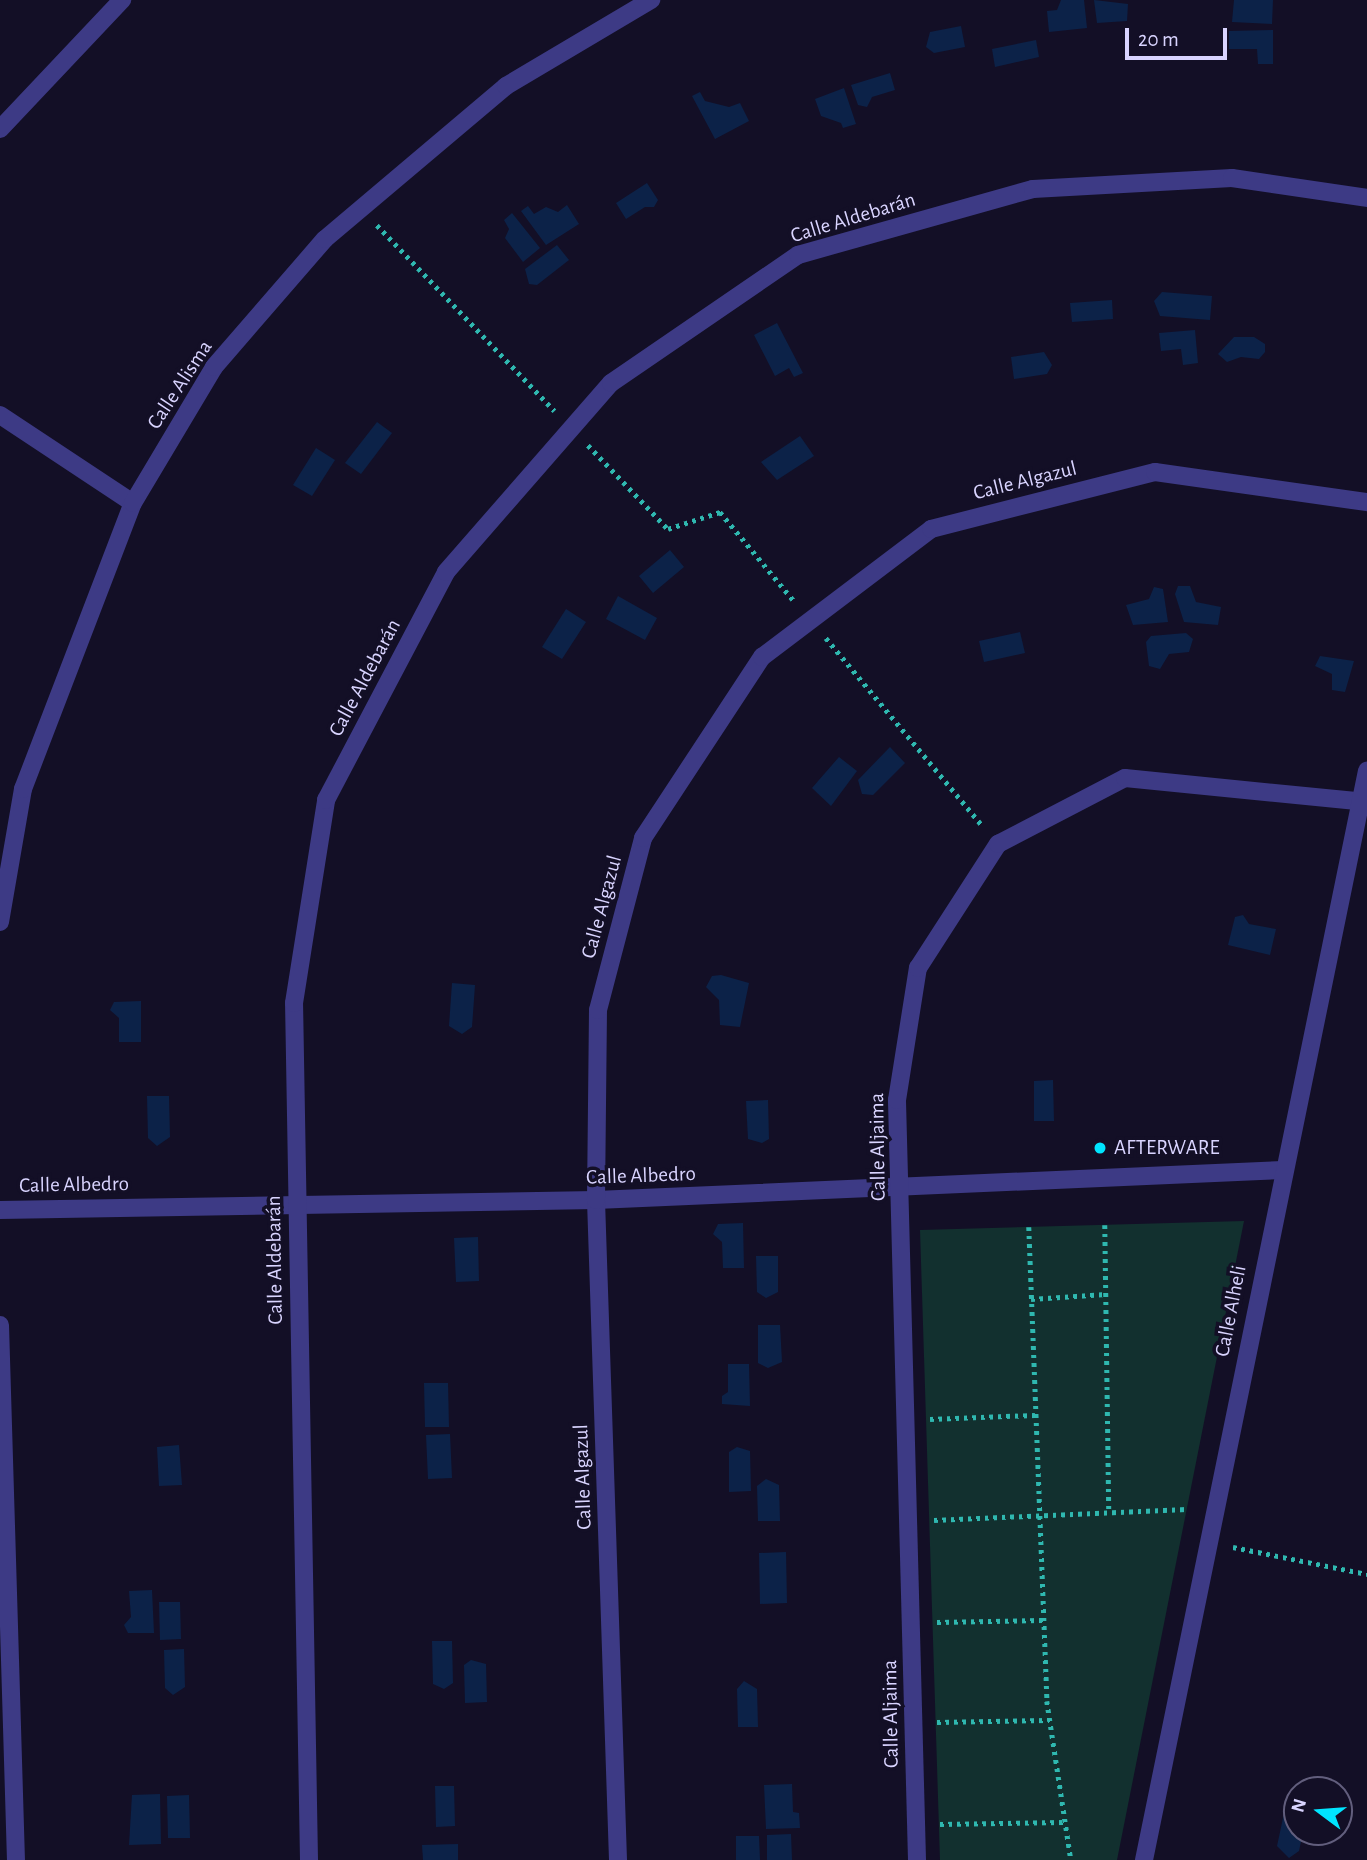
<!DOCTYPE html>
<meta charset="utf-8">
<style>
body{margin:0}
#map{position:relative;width:1367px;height:1860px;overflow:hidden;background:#130f26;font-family:"Alegreya Sans",sans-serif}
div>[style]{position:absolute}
.green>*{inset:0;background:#12302f}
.water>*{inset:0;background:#0c2248}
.path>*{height:4.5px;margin-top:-2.25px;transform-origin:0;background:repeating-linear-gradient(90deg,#2fb8b0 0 3.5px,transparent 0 8.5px)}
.minor>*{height:18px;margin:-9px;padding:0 9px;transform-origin:9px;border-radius:9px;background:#3d3a85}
.dots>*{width:19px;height:19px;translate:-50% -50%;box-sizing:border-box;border:4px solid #130f26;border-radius:50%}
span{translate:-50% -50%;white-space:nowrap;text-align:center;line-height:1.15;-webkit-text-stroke:7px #130f26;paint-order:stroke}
.street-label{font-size:21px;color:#d9d4ff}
.poi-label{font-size:21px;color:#d9d4ff}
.left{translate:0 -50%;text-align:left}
.north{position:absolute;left:1283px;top:1776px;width:70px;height:70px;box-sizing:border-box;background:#130f26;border:2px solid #625e7d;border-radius:50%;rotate:286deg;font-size:19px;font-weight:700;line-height:28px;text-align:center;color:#d9d4ff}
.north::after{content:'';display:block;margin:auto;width:24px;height:32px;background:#00e5ff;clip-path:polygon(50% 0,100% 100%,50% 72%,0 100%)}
.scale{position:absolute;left:1125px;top:28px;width:102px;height:32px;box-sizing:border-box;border:4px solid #d9d4ff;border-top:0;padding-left:9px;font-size:21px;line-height:24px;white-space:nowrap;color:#d9d4ff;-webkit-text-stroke:5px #130f26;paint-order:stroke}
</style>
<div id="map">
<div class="green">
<i style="clip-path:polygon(1244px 1221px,1117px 1860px,940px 1860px,920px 1230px)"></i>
</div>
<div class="water">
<i style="clip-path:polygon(1061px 0,1084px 0,1087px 28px,1049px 32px,1047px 11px,1057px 10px)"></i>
<i style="clip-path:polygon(1094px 0,1128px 4px,1127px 21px,1097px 23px)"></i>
<i style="clip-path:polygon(1234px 0,1273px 0,1272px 24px,1232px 22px)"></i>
<i style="clip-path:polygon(961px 26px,965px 47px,934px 53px,926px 47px,930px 32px)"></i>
<i style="clip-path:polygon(1273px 30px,1273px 64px,1258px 64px,1257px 49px,1229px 49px,1229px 31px)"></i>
<i style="clip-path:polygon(1036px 40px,1039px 57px,995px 67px,992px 49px)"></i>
<i style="clip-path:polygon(890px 73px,895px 90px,872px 97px,867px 107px,858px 105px,851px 85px)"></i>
<i style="clip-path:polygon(844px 88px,856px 124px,843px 128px,841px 123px,821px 116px,815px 99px)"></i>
<i style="clip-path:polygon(700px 92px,705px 101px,729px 107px,740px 103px,749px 121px,715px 139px,692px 96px)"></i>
<i style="clip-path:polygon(647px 183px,658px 200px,654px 207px,645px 207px,626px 219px,616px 203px)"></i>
<i style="clip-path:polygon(567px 205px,579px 224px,546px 245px,521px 211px,528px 206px,534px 214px,546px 207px,558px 212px)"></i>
<i style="clip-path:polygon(512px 213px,540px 248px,523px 262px,505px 238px,509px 229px,504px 220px)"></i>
<i style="clip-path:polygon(557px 245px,569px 260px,537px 285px,529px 284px,525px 269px)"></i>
<i style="clip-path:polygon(1162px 292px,1212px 296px,1210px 320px,1160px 316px,1154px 301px)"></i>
<i style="clip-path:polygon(1112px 300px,1113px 319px,1072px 322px,1070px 303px)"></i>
<i style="clip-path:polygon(777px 323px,803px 373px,794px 377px,789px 368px,775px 376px,754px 335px)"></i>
<i style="clip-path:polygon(1195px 330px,1198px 363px,1183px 365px,1181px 349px,1161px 351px,1159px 333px)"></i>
<i style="clip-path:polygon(1234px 337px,1254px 337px,1265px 344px,1265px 352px,1259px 359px,1241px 357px,1227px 362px,1218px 354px)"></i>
<i style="clip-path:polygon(1044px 352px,1052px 365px,1047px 374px,1014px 379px,1011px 357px)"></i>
<i style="clip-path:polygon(377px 422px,392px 433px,361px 474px,345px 463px)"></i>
<i style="clip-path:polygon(800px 436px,814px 456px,777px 480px,761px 462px)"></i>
<i style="clip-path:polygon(316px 448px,335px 460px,312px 496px,293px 485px)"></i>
<i style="clip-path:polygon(670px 550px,684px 567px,653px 593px,639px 576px)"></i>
<i style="clip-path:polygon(1178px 586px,1190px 586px,1196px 602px,1221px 607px,1218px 625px,1184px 622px,1175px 594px)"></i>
<i style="clip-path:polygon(1154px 587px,1163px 589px,1168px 622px,1133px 625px,1126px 605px,1149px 599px)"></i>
<i style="clip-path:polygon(618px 596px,657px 618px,645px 640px,606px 619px)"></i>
<i style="clip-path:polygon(566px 609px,586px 622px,562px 659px,542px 647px)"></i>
<i style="clip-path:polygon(1020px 632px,1025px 653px,984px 662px,979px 641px)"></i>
<i style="clip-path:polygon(1186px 633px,1193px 639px,1189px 652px,1169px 654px,1160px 669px,1149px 666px,1146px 642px,1151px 636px)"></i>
<i style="clip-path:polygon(1320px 656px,1354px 661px,1345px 692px,1332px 690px,1332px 674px,1315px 666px)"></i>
<i style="clip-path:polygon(890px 747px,905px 763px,873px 795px,862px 794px,858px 780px)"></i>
<i style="clip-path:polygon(839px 757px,857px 771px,831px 806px,812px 788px)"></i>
<i style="clip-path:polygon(1243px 915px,1249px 924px,1276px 929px,1270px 955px,1228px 945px,1235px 917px)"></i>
<i style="clip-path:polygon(721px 975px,749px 983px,740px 1027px,720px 1025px,719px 1000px,706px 987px,712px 976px)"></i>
<i style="clip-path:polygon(452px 983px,475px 985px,472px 1027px,462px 1034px,449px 1026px)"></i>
<i style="clip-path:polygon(141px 1001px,141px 1042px,119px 1042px,119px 1018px,110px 1010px,114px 1002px)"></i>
<i style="clip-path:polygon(1053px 1080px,1054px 1121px,1034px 1121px,1034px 1081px)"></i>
<i style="clip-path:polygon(147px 1096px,169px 1096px,170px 1137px,157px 1146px,148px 1138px)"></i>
<i style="clip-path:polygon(768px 1100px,769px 1139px,762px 1143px,748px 1139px,746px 1101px)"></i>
<i style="clip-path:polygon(743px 1223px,744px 1268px,723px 1268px,722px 1242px,713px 1234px,718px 1224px)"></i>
<i style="clip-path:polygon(478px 1237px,479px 1281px,456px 1282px,454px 1238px)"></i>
<i style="clip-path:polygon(756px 1256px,778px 1256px,778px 1292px,766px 1298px,757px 1292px)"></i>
<i style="clip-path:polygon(758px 1325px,780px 1325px,782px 1362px,768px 1368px,758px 1363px)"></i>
<i style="clip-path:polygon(728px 1364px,749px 1364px,750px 1406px,722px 1404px,722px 1396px,728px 1392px)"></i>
<i style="clip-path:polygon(424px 1383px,448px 1383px,449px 1427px,425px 1427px)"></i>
<i style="clip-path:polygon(450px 1434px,452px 1478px,428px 1479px,426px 1435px)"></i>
<i style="clip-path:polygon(179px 1445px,182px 1485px,159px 1486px,157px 1447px)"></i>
<i style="clip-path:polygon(737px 1447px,750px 1451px,751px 1491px,729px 1492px,729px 1452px)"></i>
<i style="clip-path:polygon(766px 1479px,779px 1485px,780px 1521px,758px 1521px,757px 1486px)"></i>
<i style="clip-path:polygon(786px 1552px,787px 1603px,760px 1604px,759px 1553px)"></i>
<i style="clip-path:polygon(152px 1590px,154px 1633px,128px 1633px,124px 1625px,131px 1617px,129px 1591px)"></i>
<i style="clip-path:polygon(159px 1602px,180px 1602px,181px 1639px,160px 1640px)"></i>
<i style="clip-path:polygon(432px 1641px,452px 1641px,453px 1683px,444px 1689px,433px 1684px)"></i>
<i style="clip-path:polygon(184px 1649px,185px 1687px,173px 1695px,165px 1688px,164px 1650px)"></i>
<i style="clip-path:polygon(471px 1660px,486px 1664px,487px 1702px,465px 1703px,464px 1665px)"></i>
<i style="clip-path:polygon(744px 1681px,757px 1689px,758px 1727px,738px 1727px,737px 1689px)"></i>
<i style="clip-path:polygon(792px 1784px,793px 1812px,799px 1813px,800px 1828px,766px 1829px,764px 1785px)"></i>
<i style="clip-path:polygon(435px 1786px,454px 1786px,455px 1826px,436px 1827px)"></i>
<i style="clip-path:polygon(160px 1794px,161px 1844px,129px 1845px,132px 1795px)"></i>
<i style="clip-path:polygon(189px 1795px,190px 1838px,168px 1838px,167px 1796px)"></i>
<i style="clip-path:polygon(1286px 1804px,1297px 1806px,1297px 1832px,1303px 1832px,1299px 1851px,1289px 1858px,1277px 1846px)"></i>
<i style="clip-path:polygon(791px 1834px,792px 1860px,767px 1860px,767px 1835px)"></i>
<i style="clip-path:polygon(736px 1836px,759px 1836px,760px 1860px,736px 1860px)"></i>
<i style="clip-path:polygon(458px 1844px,458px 1860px,423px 1860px,422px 1845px)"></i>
</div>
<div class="path">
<i style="left:377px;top:225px;width:257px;rotate:46.3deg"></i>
<i style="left:588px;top:445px;width:116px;rotate:46.4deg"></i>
<i style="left:668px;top:529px;width:55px;rotate:-18.1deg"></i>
<i style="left:720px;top:512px;width:117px;rotate:50.2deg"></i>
<i style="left:826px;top:638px;width:244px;rotate:50.2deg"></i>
<i style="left:1105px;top:1225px;width:286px;rotate:89.2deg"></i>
<i style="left:1029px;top:1227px;width:474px;rotate:87.8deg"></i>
<i style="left:1047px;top:1701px;width:161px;rotate:81.4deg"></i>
<i style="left:1031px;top:1299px;width:75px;rotate:-3.8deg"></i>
<i style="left:930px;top:1419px;width:105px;rotate:-2.2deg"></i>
<i style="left:934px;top:1520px;width:253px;rotate:-2.5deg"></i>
<i style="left:1233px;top:1547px;width:137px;rotate:11.4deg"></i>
<i style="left:937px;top:1622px;width:105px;rotate:-1.1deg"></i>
<i style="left:937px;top:1722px;width:112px;rotate:-1deg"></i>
<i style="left:940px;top:1824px;width:124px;rotate:-0.9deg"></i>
</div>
<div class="minor">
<i style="left:0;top:129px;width:178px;rotate:-46.6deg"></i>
<i style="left:0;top:415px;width:159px;rotate:33.5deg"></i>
<i style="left:0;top:922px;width:135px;rotate:-80.2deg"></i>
<i style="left:23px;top:789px;width:306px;rotate:-69deg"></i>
<i style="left:133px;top:503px;width:158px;rotate:-59.2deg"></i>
<i style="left:214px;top:367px;width:169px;rotate:-49.1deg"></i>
<i style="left:325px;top:239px;width:237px;rotate:-40.2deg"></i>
<i style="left:506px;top:86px;width:169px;rotate:-30.7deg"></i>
<i style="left:0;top:1210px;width:596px;rotate:-0.96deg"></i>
<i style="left:596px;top:1200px;width:688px;rotate:-2.5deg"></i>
<i style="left:0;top:1325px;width:535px;rotate:88.29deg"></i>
<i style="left:309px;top:1860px;width:857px;rotate:-91deg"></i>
<i style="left:294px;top:1003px;width:206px;rotate:-81deg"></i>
<i style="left:326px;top:800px;width:258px;rotate:-62.2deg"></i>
<i style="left:446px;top:572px;width:251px;rotate:-48.9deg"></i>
<i style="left:611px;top:383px;width:227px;rotate:-34.4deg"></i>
<i style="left:798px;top:255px;width:244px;rotate:-15.7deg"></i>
<i style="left:1033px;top:189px;width:199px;rotate:-3.2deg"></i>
<i style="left:1232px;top:178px;width:136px;rotate:8.4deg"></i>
<i style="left:618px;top:1860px;width:660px;rotate:-91.91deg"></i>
<i style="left:596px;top:1200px;width:190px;rotate:-89.4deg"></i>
<i style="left:598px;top:1010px;width:178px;rotate:-75.3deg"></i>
<i style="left:643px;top:838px;width:217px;rotate:-56.7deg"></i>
<i style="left:762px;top:657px;width:212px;rotate:-37.1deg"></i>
<i style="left:931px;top:529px;width:231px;rotate:-14.3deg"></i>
<i style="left:1155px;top:472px;width:214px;rotate:8.1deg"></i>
<i style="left:917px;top:1860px;width:760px;rotate:-91.51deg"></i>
<i style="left:897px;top:1100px;width:134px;rotate:-81deg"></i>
<i style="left:918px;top:968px;width:148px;rotate:-57.2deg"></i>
<i style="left:998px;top:844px;width:143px;rotate:-27.5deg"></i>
<i style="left:1125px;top:778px;width:243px;rotate:5.7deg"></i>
<i style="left:1144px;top:1860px;width:1112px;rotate:-78.43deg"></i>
</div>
<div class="dots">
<i style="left:1100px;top:1148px;background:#00e5ff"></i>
</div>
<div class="street-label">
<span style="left:853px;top:218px;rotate:-17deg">Calle Aldebarán</span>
<span style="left:180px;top:385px;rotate:-57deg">Calle Alisma</span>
<span style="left:1025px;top:481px;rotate:-14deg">Calle Algazul</span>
<span style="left:365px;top:678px;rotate:-62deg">Calle Aldebarán</span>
<span style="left:602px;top:907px;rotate:-75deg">Calle Algazul</span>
<span style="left:878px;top:1147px;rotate:-91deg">Calle Aljaima</span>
<span style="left:641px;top:1176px;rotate:-2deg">Calle Albedro</span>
<span style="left:74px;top:1185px;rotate:-1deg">Calle Albedro</span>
<span style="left:275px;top:1260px;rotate:-91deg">Calle Aldebarán</span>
<span style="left:1231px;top:1311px;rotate:-79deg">Calle Alheli</span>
<span style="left:583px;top:1477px;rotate:-92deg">Calle Algazul</span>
<span style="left:891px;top:1714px;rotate:-91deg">Calle Aljaima</span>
</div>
<div class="poi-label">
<span class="left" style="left:1114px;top:1148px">AFTERWARE</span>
</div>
<div class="north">N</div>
<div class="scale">20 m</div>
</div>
